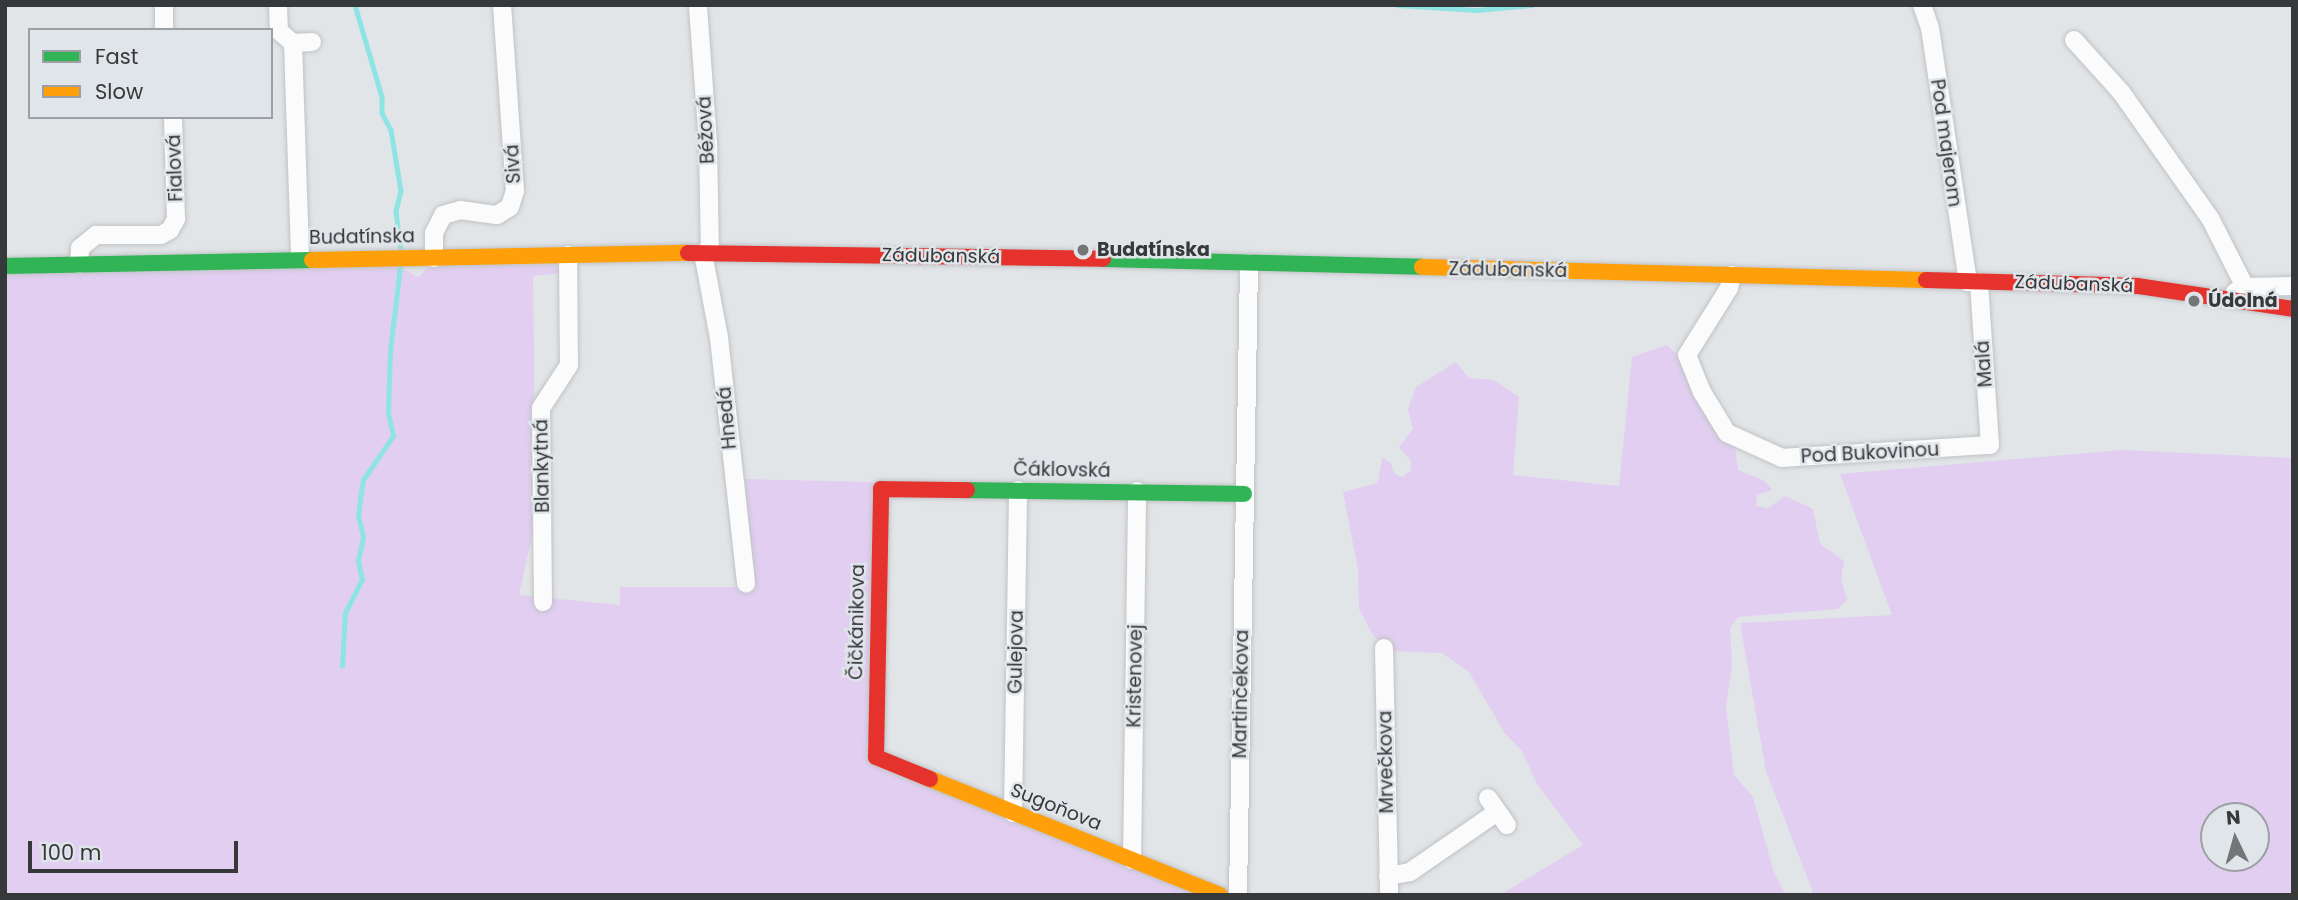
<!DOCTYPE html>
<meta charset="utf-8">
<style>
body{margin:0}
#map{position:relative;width:2298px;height:900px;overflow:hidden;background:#e2e5e8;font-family:Poppins,sans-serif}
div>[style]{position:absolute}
.green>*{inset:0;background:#e1cef1}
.stream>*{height:4.5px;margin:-2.25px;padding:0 2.25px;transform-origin:2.25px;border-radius:2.25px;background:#8ee4e4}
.roads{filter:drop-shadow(0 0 2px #c0c3c5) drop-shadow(0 0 2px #c0c3c5)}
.street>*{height:18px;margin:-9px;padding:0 9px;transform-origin:9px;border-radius:9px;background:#fbfbfc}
.fast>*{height:16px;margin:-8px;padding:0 8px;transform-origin:8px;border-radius:8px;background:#30b455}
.slow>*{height:16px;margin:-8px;padding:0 8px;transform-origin:8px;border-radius:8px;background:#ff9f0a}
.jam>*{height:16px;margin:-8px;padding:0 8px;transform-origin:8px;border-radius:8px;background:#e5322d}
.dots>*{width:19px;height:19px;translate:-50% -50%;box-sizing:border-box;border:4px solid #e0e5ea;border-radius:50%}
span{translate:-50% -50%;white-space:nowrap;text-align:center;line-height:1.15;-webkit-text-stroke:5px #e0e5ea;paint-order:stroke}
.street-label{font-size:19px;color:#37383a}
.poi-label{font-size:19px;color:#37383a;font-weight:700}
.left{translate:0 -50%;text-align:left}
.frame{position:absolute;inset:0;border:7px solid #37383a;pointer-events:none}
.legend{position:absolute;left:28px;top:28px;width:245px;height:91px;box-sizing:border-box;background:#e0e5ea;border:2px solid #9ca0a4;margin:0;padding:9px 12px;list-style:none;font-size:21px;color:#37383a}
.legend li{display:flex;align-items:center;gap:14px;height:35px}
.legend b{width:35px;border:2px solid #9ca0a4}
.north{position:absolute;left:2200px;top:802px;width:70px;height:70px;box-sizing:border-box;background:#e0e5ea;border:2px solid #9ca0a4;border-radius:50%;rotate:355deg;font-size:19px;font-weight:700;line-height:28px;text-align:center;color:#37383a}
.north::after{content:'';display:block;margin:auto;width:24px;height:32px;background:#737577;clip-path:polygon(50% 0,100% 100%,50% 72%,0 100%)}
.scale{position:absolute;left:28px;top:841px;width:210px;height:32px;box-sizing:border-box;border:4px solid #37383a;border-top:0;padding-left:9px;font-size:21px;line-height:24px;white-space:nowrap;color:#37383a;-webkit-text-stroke:5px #e0e5ea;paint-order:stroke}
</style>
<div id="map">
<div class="green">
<i style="clip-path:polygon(5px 259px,398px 266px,418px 277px,430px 265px,558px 265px,560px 273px,533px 276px,536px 518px,519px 595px,620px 605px,620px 587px,754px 587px,745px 479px,873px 482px,871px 765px,1203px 895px,5px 895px)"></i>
<i style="clip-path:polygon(1667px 345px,1683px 360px,1734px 438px,1738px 470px,1765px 481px,1772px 490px,1757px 495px,1756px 506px,1768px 508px,1785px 496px,1813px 509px,1820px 544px,1844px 561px,1841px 579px,1847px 600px,1838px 609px,1738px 617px,1730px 628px,1732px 666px,1726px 706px,1734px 775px,1753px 797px,1773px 870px,1786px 895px,1500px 895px,1583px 845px,1537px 784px,1522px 751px,1504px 732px,1469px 672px,1442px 653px,1391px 651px,1373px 635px,1359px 609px,1358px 570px,1343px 492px,1378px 483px,1382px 458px,1390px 462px,1395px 474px,1403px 477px,1411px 470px,1411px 461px,1399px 447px,1413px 429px,1408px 409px,1416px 387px,1456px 362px,1469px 378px,1493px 380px,1519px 397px,1513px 475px,1619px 486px,1632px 357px)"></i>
<i style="clip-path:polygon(evenodd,2122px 450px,2293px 458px,2293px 895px,1814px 895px,1766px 771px,1740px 623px,1892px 615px,1840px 474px,2122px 450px,2214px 816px,2256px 816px,2256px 858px,2214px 858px,2214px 816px)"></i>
</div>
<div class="stream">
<i style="left:355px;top:5px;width:96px;rotate:73.6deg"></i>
<i style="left:382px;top:97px;width:16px;rotate:90deg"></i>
<i style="left:382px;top:113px;width:19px;rotate:62deg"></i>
<i style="left:391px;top:130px;width:62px;rotate:80.7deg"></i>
<i style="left:401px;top:191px;width:21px;rotate:104deg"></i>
<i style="left:396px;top:211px;width:40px;rotate:82.9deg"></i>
<i style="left:1397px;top:5px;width:80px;rotate:3.6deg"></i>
<i style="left:1477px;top:10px;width:55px;rotate:-5.2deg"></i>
<i style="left:342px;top:666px;width:53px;rotate:-86.8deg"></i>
<i style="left:345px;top:613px;width:37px;rotate:-63deg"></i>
<i style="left:362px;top:580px;width:19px;rotate:-102deg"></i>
<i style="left:358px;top:561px;width:25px;rotate:-78deg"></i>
<i style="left:363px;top:537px;width:23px;rotate:-103deg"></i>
<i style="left:358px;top:515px;width:35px;rotate:-82deg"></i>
<i style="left:363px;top:480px;width:53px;rotate:-55.7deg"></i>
<i style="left:393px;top:436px;width:25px;rotate:-102deg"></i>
<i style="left:388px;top:412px;width:61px;rotate:-88.1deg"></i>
<i style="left:390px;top:351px;width:85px;rotate:-83.2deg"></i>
</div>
<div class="roads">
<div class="street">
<i style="left:164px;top:5px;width:25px;rotate:90deg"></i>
<i style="left:278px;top:5px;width:26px;rotate:88deg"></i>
<i style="left:279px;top:31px;width:18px;rotate:41deg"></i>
<i style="left:293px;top:43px;width:216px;rotate:88.1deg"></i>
<i style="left:1922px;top:5px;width:24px;rotate:71deg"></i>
<i style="left:1930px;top:28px;width:257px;rotate:81.5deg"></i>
<i style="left:698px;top:7px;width:135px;rotate:85.8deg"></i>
<i style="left:708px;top:142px;width:111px;rotate:89deg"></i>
<i style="left:2074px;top:40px;width:70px;rotate:47.9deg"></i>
<i style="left:2121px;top:92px;width:154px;rotate:54.8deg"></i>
<i style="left:2210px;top:218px;width:77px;rotate:63.1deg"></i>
<i style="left:293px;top:43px;width:19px;rotate:-3deg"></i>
<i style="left:703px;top:253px;width:86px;rotate:79.3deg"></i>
<i style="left:719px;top:338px;width:247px;rotate:83.7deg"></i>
<i style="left:434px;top:258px;width:25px;rotate:-90deg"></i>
<i style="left:434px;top:233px;width:20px;rotate:-63deg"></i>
<i style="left:443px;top:215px;width:18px;rotate:-16deg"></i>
<i style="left:460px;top:210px;width:37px;rotate:8deg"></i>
<i style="left:497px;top:215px;width:15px;rotate:-32deg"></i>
<i style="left:510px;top:207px;width:17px;rotate:-73deg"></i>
<i style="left:515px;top:191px;width:186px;rotate:-94deg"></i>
<i style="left:79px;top:264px;width:16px;rotate:-86deg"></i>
<i style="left:80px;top:248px;width:21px;rotate:-39deg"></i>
<i style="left:96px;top:235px;width:65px"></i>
<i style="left:161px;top:235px;width:10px;rotate:-29deg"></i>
<i style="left:170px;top:230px;width:13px;rotate:-61deg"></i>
<i style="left:176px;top:219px;width:102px;rotate:-91.7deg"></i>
<i style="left:1732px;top:275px;width:13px;rotate:103deg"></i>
<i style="left:1729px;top:288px;width:79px;rotate:122.1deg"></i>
<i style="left:1687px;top:355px;width:40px;rotate:68deg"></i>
<i style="left:1702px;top:392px;width:48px;rotate:58.6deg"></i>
<i style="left:1727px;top:433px;width:60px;rotate:24.4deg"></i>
<i style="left:1782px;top:458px;width:208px;rotate:-3.6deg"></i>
<i style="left:1990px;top:445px;width:163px;rotate:-93.9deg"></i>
<i style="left:2235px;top:292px;width:11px;rotate:-27deg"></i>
<i style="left:2245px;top:287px;width:48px;rotate:-1.2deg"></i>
<i style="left:543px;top:602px;width:194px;rotate:-90.6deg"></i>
<i style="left:541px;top:408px;width:51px;rotate:-56.9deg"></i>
<i style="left:569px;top:365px;width:110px;rotate:-90.5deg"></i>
<i style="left:1384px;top:648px;width:247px;rotate:88.8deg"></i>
<i style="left:1488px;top:798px;width:33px;rotate:55deg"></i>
<i style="left:1013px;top:813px;width:323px;rotate:-89.1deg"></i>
<i style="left:1132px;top:860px;width:369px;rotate:-89.2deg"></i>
<i style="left:1388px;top:876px;width:22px;rotate:-10deg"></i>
<i style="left:1410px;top:872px;width:106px;rotate:-34.6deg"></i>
<i style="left:1238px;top:895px;width:632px;rotate:-89deg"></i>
</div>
<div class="fast">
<i style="left:1103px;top:259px;width:319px;rotate:1.4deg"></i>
<i style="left:5px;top:266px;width:307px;rotate:-1.1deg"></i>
<i style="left:967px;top:490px;width:277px;rotate:0.8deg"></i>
</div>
<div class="slow">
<i style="left:312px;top:260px;width:376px;rotate:-1.1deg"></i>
<i style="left:1422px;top:267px;width:504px;rotate:1.48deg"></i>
<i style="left:930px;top:779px;width:312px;rotate:21.8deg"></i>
</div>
<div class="jam">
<i style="left:688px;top:253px;width:415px;rotate:0.8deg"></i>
<i style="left:1926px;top:280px;width:212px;rotate:1.6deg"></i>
<i style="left:2138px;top:286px;width:157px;rotate:8.4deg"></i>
<i style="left:930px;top:779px;width:58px;rotate:-157.8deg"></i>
<i style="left:876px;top:757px;width:268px;rotate:-88.9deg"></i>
<i style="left:881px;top:489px;width:86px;rotate:0.7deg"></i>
</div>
</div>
<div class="dots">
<i style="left:1083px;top:250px;background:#737577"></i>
<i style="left:2194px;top:301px;background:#737577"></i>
</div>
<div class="street-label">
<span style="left:706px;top:130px;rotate:-93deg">Béžová</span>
<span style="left:1946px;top:143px;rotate:82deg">Pod majerom</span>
<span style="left:513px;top:164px;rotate:-93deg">Sivá</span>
<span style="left:175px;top:168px;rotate:-92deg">Fialová</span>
<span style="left:362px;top:237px;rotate:-1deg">Budatínska</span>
<span style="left:941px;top:256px;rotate:1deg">Zádubanská</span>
<span style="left:1508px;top:270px;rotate:1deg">Zádubanská</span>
<span style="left:2074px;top:284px;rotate:2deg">Zádubanská</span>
<span style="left:1984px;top:364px;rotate:-94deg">Malá</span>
<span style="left:727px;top:418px;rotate:-95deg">Hnedá</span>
<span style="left:1870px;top:453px;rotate:-3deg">Pod Bukovinou</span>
<span style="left:542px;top:466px;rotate:-91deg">Blankytná</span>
<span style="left:1062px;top:470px;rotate:1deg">Čáklovská</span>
<span style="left:857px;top:622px;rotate:-89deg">Čičkánikova</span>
<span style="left:1016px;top:652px;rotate:-89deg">Gulejova</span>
<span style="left:1135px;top:676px;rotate:-89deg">Kristenovej</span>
<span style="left:1241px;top:694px;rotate:-89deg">Martinčekova</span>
<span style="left:1386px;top:762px;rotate:-91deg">Mrvečkova</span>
<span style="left:1056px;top:807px;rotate:22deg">Sugoňova</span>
</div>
<div class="poi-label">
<span class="left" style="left:1097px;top:250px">Budatínska</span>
<span class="left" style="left:2208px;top:301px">Údolná</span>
</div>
<div class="frame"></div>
<ul class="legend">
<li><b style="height:9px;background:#30b455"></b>Fast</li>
<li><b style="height:9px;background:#ff9f0a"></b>Slow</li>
</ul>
<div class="north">N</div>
<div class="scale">100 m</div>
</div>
